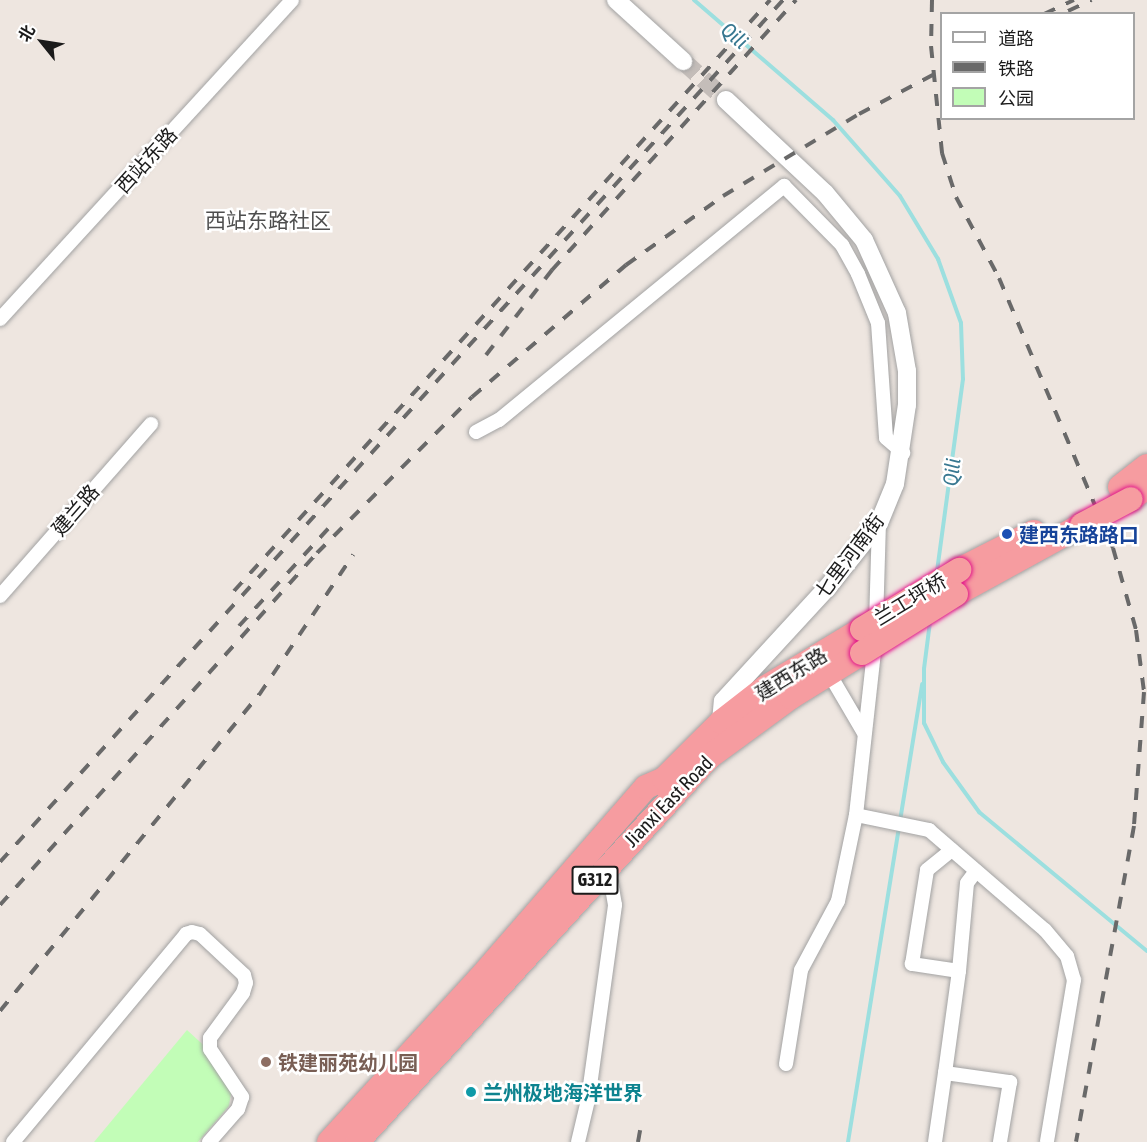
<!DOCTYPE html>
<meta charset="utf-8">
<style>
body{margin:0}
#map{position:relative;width:1147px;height:1142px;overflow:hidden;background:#eee6e0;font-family:"Asap Condensed","Noto Sans SC",sans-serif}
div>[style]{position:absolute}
.park>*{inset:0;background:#c2fdb7}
.stream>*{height:4px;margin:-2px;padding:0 2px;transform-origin:2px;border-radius:2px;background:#9cdfdf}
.tertiary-tunnel>*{height:18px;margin-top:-9px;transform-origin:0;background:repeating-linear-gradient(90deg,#c4bdb9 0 18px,transparent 0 27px)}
.roads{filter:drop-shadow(0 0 2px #a2a2a2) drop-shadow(0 0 2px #a2a2a2)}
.minor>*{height:14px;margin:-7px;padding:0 7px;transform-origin:7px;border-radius:7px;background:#fff}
.tertiary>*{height:18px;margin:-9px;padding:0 9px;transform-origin:9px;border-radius:9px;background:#fff}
.trunk>*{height:24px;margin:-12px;padding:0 12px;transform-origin:12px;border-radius:12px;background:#f69ca0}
.rail>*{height:4px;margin-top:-2px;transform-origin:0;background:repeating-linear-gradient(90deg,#696969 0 12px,transparent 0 24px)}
.bridges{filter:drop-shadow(0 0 2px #e2178a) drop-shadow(0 0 2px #e2178a)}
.trunk-bridge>*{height:24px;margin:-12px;padding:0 12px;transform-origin:12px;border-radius:12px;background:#f69ca0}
.dots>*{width:16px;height:16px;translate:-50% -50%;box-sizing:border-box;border:3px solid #fff;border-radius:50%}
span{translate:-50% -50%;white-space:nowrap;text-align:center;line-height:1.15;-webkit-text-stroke:5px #fff;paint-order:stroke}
.shield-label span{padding:2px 4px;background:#fff;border:2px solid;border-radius:4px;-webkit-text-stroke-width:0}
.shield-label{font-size:18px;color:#1b1b1b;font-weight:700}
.street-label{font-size:20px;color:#1b1b1b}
.transit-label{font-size:20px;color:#164399;font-weight:700}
.left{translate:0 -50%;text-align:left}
.education-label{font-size:20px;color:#785e54;font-weight:700}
.culture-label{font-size:20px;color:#0d838f;font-weight:700}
.water-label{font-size:21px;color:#387891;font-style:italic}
.neighbourhood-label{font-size:21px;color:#4e4e4e}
.legend{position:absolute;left:940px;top:12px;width:195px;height:108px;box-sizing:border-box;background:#fff;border:2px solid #a4a4a4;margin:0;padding:8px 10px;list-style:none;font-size:18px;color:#1b1b1b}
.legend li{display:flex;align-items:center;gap:12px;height:30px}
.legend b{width:30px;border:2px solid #a4a4a4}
.north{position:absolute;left:12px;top:12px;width:60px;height:60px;-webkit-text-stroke:4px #fff;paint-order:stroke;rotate:300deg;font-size:16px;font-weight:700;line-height:24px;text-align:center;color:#1b1b1b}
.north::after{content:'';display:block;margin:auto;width:21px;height:27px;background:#1b1b1b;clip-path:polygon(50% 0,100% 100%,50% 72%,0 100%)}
</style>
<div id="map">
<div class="park">
<i style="clip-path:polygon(187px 1030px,234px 1073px,229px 1106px,198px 1142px,94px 1142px)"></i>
</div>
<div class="stream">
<i style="left:694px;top:0;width:184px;rotate:40.8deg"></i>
<i style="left:833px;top:120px;width:101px;rotate:48.6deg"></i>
<i style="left:900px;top:196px;width:74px;rotate:58.9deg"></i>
<i style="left:938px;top:259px;width:68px;rotate:70.2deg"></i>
<i style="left:961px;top:323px;width:56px;rotate:88deg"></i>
<i style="left:963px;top:379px;width:195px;rotate:97.7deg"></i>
<i style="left:930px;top:622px;width:47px;rotate:97.3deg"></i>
<i style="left:924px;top:669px;width:54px;rotate:90deg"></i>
<i style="left:924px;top:723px;width:43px;rotate:64deg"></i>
<i style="left:943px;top:762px;width:62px;rotate:54.2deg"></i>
<i style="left:979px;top:812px;width:218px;rotate:39.6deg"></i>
<i style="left:848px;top:1142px;width:464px;rotate:-80.8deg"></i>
</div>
<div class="tertiary-tunnel">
<i style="left:683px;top:61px;width:58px;rotate:42.2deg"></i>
</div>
<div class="roads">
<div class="minor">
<i style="left:0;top:319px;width:432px;rotate:-47.5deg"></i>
<i style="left:476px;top:432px;width:26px;rotate:-28deg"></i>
<i style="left:499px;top:420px;width:369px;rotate:-39.4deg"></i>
<i style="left:784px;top:186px;width:83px;rotate:45.5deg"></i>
<i style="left:842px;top:245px;width:33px;rotate:61deg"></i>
<i style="left:858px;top:274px;width:53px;rotate:67.8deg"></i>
<i style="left:878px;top:323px;width:115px;rotate:86deg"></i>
<i style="left:886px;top:438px;width:23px;rotate:41deg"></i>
<i style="left:0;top:596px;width:229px;rotate:-48.7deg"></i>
<i style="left:876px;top:623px;width:100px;rotate:-88.3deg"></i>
<i style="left:830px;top:675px;width:67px;rotate:59.6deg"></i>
<i style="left:856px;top:815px;width:75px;rotate:11.6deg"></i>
<i style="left:929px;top:830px;width:153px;rotate:40.8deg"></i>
<i style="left:1045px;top:930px;width:34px;rotate:50deg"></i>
<i style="left:1067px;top:956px;width:25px;rotate:74deg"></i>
<i style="left:1074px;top:980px;width:164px;rotate:99.5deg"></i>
<i style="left:959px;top:971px;width:88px;rotate:-84.8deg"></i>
<i style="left:967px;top:883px;width:15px;rotate:-53deg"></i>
<i style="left:786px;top:1064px;width:95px;rotate:-80.9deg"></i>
<i style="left:801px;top:970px;width:78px;rotate:-61.8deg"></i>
<i style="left:838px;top:901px;width:88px;rotate:-78.2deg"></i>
<i style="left:856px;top:815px;width:174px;rotate:-83.7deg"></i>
<i style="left:945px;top:1073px;width:103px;rotate:-82.2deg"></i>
<i style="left:959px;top:971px;width:48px;rotate:-171.5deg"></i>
<i style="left:912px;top:964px;width:95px;rotate:-80.9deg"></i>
<i style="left:927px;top:870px;width:32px;rotate:-39deg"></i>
<i style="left:13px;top:1142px;width:271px;rotate:-50.2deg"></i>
<i style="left:186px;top:934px;width:6px;rotate:-18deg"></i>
<i style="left:192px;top:932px;width:8px;rotate:14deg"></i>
<i style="left:200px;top:934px;width:60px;rotate:43deg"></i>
<i style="left:244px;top:975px;width:8px;rotate:76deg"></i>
<i style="left:246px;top:983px;width:10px;rotate:107deg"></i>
<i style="left:243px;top:993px;width:56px;rotate:126.3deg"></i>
<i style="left:210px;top:1038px;width:11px;rotate:90deg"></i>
<i style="left:210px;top:1049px;width:58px;rotate:56.3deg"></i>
<i style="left:242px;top:1097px;width:13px;rotate:108deg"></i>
<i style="left:238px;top:1109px;width:44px;rotate:131.3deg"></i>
<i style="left:578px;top:1142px;width:43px;rotate:-76.6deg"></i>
<i style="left:588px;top:1100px;width:197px;rotate:-82.1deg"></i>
<i style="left:615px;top:905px;width:41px;rotate:-99.9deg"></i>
<i style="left:935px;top:1142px;width:70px;rotate:-81.8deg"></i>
<i style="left:945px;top:1073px;width:66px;rotate:7.9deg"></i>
<i style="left:1010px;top:1082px;width:61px;rotate:99.5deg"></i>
</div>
<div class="tertiary">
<i style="left:616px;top:0;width:91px;rotate:42.3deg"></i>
<i style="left:721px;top:722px;width:21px;rotate:-85deg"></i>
<i style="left:723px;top:701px;width:154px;rotate:-47.4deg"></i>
<i style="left:827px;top:588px;width:83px;rotate:-51.3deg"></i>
<i style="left:879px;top:523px;width:42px;rotate:-67.7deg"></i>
<i style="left:895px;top:484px;width:80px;rotate:-81.4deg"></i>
<i style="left:907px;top:405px;width:34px;rotate:-90deg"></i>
<i style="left:907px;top:371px;width:59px;rotate:-99.8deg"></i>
<i style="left:897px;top:313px;width:80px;rotate:-114.3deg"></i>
<i style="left:864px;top:240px;width:61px;rotate:-129.7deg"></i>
<i style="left:825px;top:193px;width:136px;rotate:-136.8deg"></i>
</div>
<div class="trunk">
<i style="left:1120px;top:487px;width:34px;rotate:-38deg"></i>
<i style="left:1131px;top:499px;width:20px;rotate:-37deg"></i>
<i style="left:959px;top:570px;width:84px;rotate:-26.9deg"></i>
<i style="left:956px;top:594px;width:144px;rotate:-28.7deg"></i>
<i style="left:329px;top:1142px;width:222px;rotate:-47.4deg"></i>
<i style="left:479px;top:979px;width:254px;rotate:-49deg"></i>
<i style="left:646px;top:787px;width:20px;rotate:-24deg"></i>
<i style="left:664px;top:779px;width:81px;rotate:-45deg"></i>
<i style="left:721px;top:722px;width:57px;rotate:-37.9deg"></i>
<i style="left:766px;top:687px;width:112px;rotate:-31.1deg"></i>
<i style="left:357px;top:1142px;width:522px;rotate:-47.56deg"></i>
<i style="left:709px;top:757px;width:102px;rotate:-36.2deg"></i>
<i style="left:791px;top:697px;width:84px;rotate:-31.8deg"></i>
</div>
</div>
<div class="rail">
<i style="left:932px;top:0;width:46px;rotate:91.2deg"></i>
<i style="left:931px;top:46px;width:108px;rotate:84.1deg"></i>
<i style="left:942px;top:153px;width:46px;rotate:72.3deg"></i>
<i style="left:956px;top:197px;width:92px;rotate:62deg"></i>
<i style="left:999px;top:278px;width:293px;rotate:67.1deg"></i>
<i style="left:1113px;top:548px;width:85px;rotate:74.3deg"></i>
<i style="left:1136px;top:630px;width:63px;rotate:82.6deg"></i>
<i style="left:1144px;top:692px;width:134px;rotate:94.3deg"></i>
<i style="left:1134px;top:826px;width:321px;rotate:100.4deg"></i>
<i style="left:1068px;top:11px;width:26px;rotate:-25deg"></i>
<i style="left:1044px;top:14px;width:33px;rotate:-25deg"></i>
<i style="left:486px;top:355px;width:108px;rotate:-52.2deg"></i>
<i style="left:552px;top:270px;width:364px;rotate:-47.9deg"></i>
<i style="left:234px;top:591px;width:798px;rotate:-47.79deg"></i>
<i style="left:239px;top:626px;width:132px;rotate:-47.5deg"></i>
<i style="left:0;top:862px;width:1165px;rotate:-47.75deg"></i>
<i style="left:0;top:905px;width:474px;rotate:-48deg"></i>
<i style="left:317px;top:553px;width:220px;rotate:-45.2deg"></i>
<i style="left:472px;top:397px;width:203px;rotate:-40.6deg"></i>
<i style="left:626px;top:265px;width:119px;rotate:-35.4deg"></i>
<i style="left:723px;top:196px;width:159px;rotate:-31.1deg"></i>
<i style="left:859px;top:114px;width:94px;rotate:-27.9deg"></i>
<i style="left:0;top:1011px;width:409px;rotate:-50.7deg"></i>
<i style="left:259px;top:695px;width:169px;rotate:-56.1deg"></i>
<i style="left:638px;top:1142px;width:22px;rotate:-80deg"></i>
</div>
<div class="bridges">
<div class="trunk-bridge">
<i style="left:1082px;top:525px;width:55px;rotate:-28deg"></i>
<i style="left:862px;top:629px;width:114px;rotate:-31.3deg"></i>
<i style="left:862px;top:653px;width:111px;rotate:-32.1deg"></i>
</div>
</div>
<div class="dots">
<i style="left:1007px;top:534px;background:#1a4fb4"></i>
<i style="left:266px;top:1062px;background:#8d6e63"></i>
<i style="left:471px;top:1092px;background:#0f9aa8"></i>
</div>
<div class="shield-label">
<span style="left:595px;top:880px">G312</span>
</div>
<div class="street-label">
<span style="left:146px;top:160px;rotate:-48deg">西站东路</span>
<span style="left:75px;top:510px;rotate:-49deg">建兰路</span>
<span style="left:849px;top:556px;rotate:-53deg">七里河南街</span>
<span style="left:910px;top:599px;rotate:-31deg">兰工坪桥</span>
<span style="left:791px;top:674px;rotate:-32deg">建西东路</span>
<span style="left:668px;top:801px;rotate:-46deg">Jianxi East Road</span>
</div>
<div class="transit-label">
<span class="left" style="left:1019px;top:534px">建西东路路口</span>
</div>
<div class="education-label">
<span class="left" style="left:278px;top:1062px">铁建丽苑幼儿园</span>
</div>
<div class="culture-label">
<span class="left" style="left:483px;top:1092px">兰州极地海洋世界</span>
</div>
<div class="water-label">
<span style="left:735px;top:35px;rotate:41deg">Qili</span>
<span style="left:951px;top:472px;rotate:-82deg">Qili</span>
</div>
<div class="neighbourhood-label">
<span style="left:268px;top:220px">西站东路社区</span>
</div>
<ul class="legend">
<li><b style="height:8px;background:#fff"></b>道路</li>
<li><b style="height:8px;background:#696969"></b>铁路</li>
<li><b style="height:16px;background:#c2fdb7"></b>公园</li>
</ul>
<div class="north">北</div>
</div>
